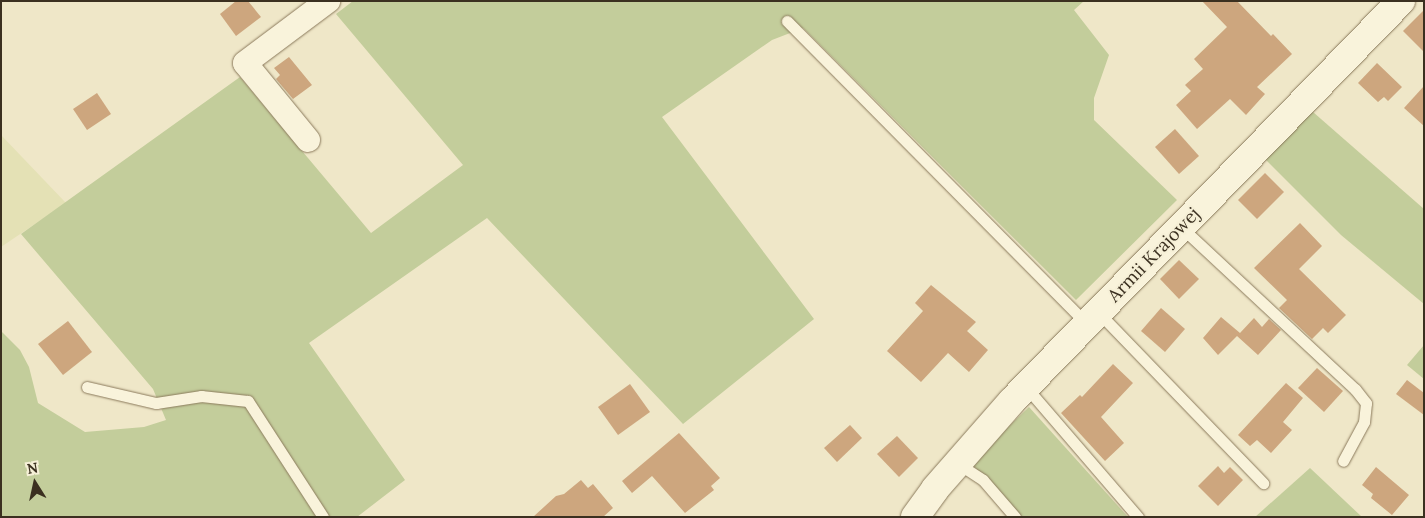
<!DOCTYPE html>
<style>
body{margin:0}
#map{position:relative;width:1425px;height:518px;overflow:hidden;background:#efe7c8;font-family:Lora,serif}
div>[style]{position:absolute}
.farmland>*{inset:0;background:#e4e1b5}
.green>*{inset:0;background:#c3cd9b}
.building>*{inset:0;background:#cda67e}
.roads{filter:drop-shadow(0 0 1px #8b7a5c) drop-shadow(0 0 1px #8b7a5c)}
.lane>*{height:11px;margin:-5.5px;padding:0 5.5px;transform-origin:5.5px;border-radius:5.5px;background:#f9f3db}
.street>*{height:24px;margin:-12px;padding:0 12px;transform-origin:12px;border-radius:12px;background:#f9f3db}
.secondary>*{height:28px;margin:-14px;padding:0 14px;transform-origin:14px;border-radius:14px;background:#f9f3db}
span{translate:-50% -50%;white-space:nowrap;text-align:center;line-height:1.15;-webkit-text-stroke:4px #f6f0d7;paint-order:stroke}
.street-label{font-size:18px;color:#3b3020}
.frame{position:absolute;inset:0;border:2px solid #3b3020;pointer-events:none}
.north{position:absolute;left:10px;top:458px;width:50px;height:50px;-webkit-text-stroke:4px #f6f0d7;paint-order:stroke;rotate:350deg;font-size:14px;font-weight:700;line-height:20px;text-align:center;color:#3b3020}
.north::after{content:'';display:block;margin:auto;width:18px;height:22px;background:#3b3020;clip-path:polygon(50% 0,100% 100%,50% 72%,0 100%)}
</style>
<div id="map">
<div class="farmland">
<i style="clip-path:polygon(1px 135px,66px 203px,1px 247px)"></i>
</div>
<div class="green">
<i style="clip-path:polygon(353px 1px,1084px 1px,1074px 10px,1109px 55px,1094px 98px,1094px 120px,1177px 200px,1076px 300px,803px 28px,772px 40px,662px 117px,814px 319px,683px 424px,487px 218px,309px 343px,405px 480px,357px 517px,1px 517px,1px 331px,20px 350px,29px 367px,38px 403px,85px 432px,144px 427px,166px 420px,153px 389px,21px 234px,240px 77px,371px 233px,463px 165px,336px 14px)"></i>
<i style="clip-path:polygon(1313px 112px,1424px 209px,1424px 304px,1341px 235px,1263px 157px)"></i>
<i style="clip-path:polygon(1424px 345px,1424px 379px,1407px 365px)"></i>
<i style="clip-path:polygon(1029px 407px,1128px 517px,1019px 517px,971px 463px)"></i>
<i style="clip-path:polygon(1310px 468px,1362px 517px,1255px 517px)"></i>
</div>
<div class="building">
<i style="clip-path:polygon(236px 1px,248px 1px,261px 17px,236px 36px,220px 14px)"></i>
<i style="clip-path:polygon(1202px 1px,1237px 1px,1271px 36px,1273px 34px,1292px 54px,1257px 87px,1265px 94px,1246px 115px,1230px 99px,1197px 129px,1176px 105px,1191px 91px,1185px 85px,1203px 69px,1194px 59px,1227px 27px)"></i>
<i style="clip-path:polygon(1424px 10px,1424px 52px,1403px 31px)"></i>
<i style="clip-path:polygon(289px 57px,312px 85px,293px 99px,276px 79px,280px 75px,274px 68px)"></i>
<i style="clip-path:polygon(1377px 63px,1402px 87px,1388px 101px,1384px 97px,1378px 102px,1358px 83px)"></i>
<i style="clip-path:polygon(1424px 86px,1424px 126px,1404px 108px)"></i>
<i style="clip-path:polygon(97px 93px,111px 114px,87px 130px,73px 109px)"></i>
<i style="clip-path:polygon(1175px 129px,1199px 156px,1179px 174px,1155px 147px)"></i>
<i style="clip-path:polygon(1265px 173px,1284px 192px,1257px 219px,1238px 200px)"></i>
<i style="clip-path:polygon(1300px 223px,1322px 246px,1299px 269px,1346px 315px,1328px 333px,1323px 328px,1312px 339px,1279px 308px,1287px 300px,1254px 268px)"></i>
<i style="clip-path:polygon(1179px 260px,1199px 279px,1179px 299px,1160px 279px)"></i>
<i style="clip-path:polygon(931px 285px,976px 322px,967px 331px,988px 350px,969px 372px,948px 353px,921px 382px,887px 351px,923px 311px,915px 303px)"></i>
<i style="clip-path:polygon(1161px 308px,1185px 329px,1165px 352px,1141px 331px)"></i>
<i style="clip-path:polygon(1221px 317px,1240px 333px,1254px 318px,1262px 327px,1269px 319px,1281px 330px,1258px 355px,1237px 336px,1218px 355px,1203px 338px)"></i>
<i style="clip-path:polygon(68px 321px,92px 352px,63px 375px,38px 344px)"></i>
<i style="clip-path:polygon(1113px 364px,1133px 383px,1101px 417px,1124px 443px,1105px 461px,1061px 413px,1080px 395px,1082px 397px)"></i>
<i style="clip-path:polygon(1317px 368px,1343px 391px,1324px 412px,1298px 388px)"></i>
<i style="clip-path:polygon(1407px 380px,1424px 393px,1424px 415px,1396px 394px)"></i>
<i style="clip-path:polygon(1286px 383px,1303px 398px,1283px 422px,1292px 430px,1271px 453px,1257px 440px,1250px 446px,1238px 435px)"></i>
<i style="clip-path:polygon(630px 384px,650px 412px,618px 435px,598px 407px)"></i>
<i style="clip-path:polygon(850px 425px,862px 438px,837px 462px,824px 448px)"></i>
<i style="clip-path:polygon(679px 433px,720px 478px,711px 486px,714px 490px,685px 513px,652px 476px,632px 493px,622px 481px)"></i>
<i style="clip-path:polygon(897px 436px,918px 458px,899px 477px,877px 454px)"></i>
<i style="clip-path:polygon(1218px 466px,1224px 473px,1230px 467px,1243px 480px,1218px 506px,1198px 486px)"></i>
<i style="clip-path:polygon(1376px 467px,1409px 495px,1392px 515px,1371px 498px,1373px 494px,1362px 485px)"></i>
<i style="clip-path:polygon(581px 480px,588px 488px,593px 484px,613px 508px,603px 517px,533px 517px,556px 496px,564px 494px)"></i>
</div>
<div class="roads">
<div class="lane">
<i style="left:787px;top:21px;width:426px;rotate:45.3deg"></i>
<i style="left:1181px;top:227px;width:238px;rotate:43deg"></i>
<i style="left:1355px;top:389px;width:18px;rotate:52deg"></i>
<i style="left:1366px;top:403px;width:19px;rotate:96deg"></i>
<i style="left:1364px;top:422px;width:44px;rotate:118.3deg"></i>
<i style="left:1098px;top:312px;width:238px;rotate:46deg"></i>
<i style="left:87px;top:387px;width:71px;rotate:13.1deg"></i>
<i style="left:156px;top:403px;width:46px;rotate:-8.8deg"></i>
<i style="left:201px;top:396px;width:47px;rotate:6.1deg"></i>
<i style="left:248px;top:401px;width:138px;rotate:57.1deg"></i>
<i style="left:1026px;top:387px;width:172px;rotate:49.3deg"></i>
<i style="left:957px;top:463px;width:31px;rotate:33deg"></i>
<i style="left:983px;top:480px;width:49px;rotate:49.1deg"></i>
</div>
<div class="street">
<i style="left:308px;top:140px;width:99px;rotate:-129.3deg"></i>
<i style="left:245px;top:63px;width:104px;rotate:-36.8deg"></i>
</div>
<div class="secondary">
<i style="left:915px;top:517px;width:34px;rotate:-54deg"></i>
<i style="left:935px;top:489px;width:117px;rotate:-48.8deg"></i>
<i style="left:1012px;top:401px;width:558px;rotate:-45.8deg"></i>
</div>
</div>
<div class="street-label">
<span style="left:1154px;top:255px;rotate:-46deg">Armii Krajowej</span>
</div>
<div class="frame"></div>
<div class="north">N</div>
</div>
